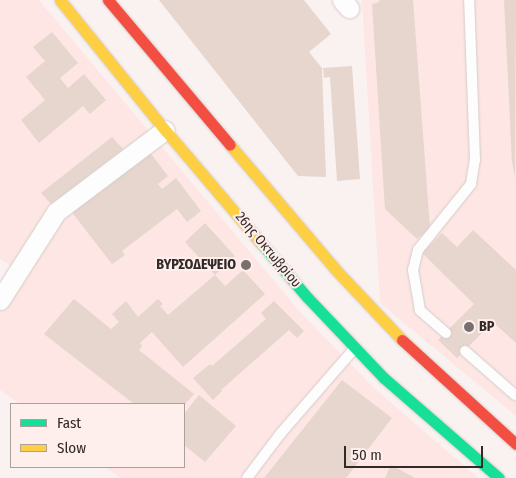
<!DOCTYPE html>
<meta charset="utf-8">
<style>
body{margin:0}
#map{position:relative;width:516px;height:478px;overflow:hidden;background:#faf2f0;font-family:"Fira Sans Condensed",sans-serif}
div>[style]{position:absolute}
.built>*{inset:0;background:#fde6e3}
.building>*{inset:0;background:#e6d6ce}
.roads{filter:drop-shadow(0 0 1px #d4ccca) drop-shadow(0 0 1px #d4ccca)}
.lane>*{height:10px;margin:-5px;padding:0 5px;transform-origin:5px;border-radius:5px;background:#fefdfd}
.street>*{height:19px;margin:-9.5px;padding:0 9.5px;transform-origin:9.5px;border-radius:9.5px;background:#fefdfd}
.fast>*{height:11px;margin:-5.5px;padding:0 5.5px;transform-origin:5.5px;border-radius:5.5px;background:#16e098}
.slow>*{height:11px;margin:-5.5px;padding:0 5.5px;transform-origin:5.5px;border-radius:5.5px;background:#ffcf43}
.jam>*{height:11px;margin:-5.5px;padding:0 5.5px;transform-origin:5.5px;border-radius:5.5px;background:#f24e42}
.dots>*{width:14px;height:14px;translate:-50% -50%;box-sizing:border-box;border:2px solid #feefec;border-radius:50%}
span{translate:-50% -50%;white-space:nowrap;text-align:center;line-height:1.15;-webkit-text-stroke:4px #feefec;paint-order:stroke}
.street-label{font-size:14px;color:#322928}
.poi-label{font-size:14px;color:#322928;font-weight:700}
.right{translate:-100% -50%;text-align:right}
.left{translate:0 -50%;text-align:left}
.legend{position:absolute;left:10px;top:403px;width:175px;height:65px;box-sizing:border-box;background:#feefec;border:1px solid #aca09e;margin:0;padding:6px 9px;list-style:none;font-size:15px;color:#322928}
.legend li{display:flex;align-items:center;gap:10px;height:25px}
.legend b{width:25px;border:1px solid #aca09e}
.scale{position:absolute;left:344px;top:446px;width:139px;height:22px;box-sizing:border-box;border:2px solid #322928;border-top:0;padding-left:6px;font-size:15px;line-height:18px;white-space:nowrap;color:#322928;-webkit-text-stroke:4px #feefec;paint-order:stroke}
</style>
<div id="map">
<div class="built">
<i style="clip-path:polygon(0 0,39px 0,300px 312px,374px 388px,478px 478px,121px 478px,105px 467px,184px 467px,184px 404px,20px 404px,0 390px,0 311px,24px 274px,0 259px)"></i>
<i style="clip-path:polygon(362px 0,516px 0,516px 416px,380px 303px)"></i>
</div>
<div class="building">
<i style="clip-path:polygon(159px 0,304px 0,331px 34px,309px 52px,322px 68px,326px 177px,298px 176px)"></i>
<i style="clip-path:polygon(380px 0,413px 0,430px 228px,417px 239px,385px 209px,372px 4px,377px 3px)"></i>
<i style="clip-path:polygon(504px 0,516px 0,515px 177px,512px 162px)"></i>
<i style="clip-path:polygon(52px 32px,78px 63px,60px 78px,68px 88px,84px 74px,106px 100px,90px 114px,83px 106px,39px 143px,21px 120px,45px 100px,26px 77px,45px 61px,33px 47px)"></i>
<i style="clip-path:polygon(352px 66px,360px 179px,337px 181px,330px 77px,324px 78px,323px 68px)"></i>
<i style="clip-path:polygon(112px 137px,123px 149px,51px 204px,41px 193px)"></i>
<i style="clip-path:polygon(145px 146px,168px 176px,158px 184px,162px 189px,176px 178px,201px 211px,187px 222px,177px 209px,122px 251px,125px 255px,112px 264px,67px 206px)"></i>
<i style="clip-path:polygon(205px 223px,235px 256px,215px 275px,225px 286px,243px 270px,265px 294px,183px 367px,152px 332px,140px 343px,142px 346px,139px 350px,194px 394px,185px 404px,134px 404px,44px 334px,74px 299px,111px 329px,119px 322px,112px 314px,126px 301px,138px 317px,158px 299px,163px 304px,160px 306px,168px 315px,215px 275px,185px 242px)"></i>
<i style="clip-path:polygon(473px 230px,516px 270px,516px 343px,493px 322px,457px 358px,438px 340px,474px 304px,422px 253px,442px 233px,457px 247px)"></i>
<i style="clip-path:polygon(274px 301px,304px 331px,297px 338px,289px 330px,221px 390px,222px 391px,213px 400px,193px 378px,210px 364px,212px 366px,266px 319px,261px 313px)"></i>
<i style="clip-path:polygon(342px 380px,392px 418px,346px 478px,264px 478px)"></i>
<i style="clip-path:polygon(199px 395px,236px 426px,205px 462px,184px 445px,184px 414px)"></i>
<i style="clip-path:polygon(391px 465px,415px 478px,385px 478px)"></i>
</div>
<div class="roads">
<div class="lane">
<i style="left:446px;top:333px;width:35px;rotate:-139deg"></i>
<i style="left:420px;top:310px;width:41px;rotate:-99.9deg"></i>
<i style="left:413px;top:270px;width:21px;rotate:-76deg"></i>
<i style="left:418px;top:250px;width:85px;rotate:-51.2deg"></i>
<i style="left:471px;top:184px;width:24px;rotate:-81deg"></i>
<i style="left:475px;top:160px;width:160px;rotate:-92.1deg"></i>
<i style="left:465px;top:351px;width:67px;rotate:41.3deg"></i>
<i style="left:247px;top:478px;width:56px;rotate:-52.9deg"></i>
<i style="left:281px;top:433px;width:113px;rotate:-49deg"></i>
</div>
<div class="street">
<i style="left:342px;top:0;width:11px;rotate:49deg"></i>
<i style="left:0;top:300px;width:104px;rotate:-57.5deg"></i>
<i style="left:56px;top:212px;width:136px;rotate:-37deg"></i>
</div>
<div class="fast">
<i style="left:261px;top:243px;width:71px;rotate:49.6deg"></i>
<i style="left:307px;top:297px;width:112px;rotate:46.5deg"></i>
<i style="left:384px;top:378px;width:152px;rotate:41deg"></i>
</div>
<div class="slow">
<i style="left:60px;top:0;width:167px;rotate:51.1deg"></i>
<i style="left:165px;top:130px;width:148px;rotate:49.7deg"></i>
<i style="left:230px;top:145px;width:162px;rotate:49.7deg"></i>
<i style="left:335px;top:269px;width:98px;rotate:46.7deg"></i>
</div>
<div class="jam">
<i style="left:108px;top:0;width:189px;rotate:49.9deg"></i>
<i style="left:402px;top:340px;width:154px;rotate:42.4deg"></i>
</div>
</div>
<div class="dots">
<i style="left:246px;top:265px;background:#786f6e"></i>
<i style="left:469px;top:327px;background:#786f6e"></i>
</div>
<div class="street-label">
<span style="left:268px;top:250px;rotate:50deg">26ης Οκτωβρίου</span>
</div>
<div class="poi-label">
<span class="right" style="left:236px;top:265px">ΒΥΡΣΟΔΕΨΕΙΟ</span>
<span class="left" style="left:479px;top:327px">BP</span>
</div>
<ul class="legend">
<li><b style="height:6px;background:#16e098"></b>Fast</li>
<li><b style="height:6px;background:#ffcf43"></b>Slow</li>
</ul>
<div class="scale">50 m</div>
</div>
